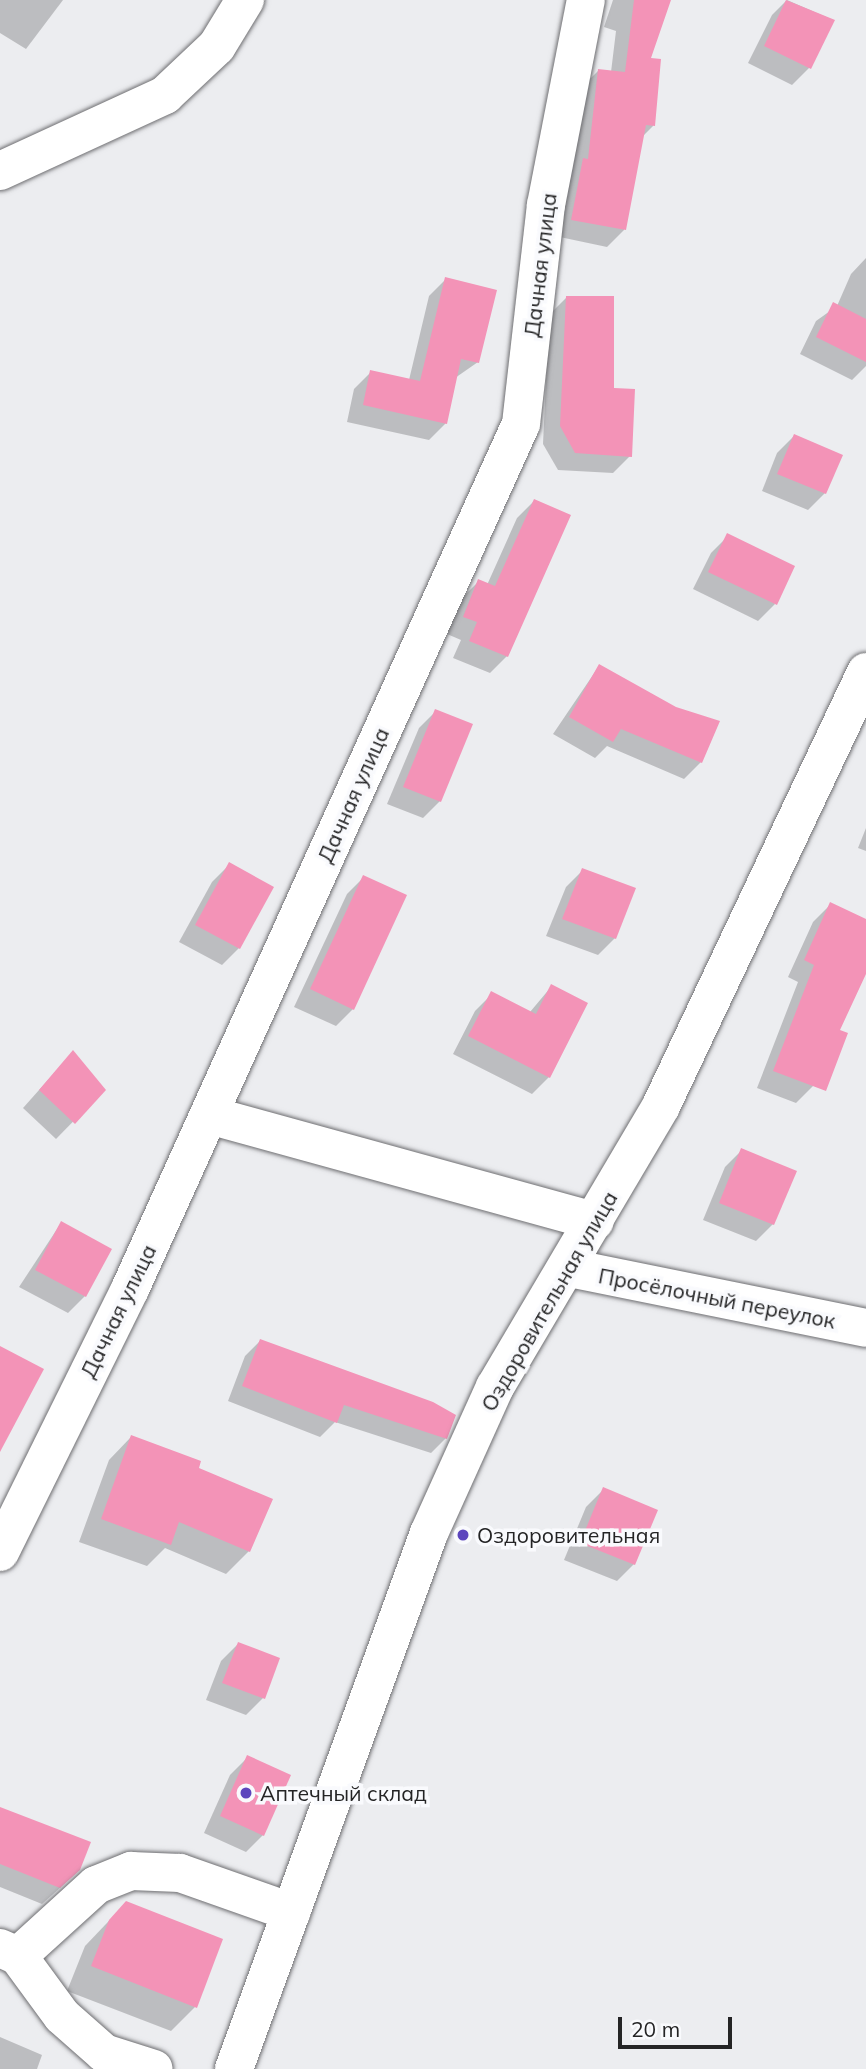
<!DOCTYPE html>
<meta charset="utf-8">
<style>
body{margin:0}
#map{position:relative;width:866px;height:2069px;overflow:hidden;background:#ecedf0;font-family:Mulish,sans-serif}
div>[style]{position:absolute}
.shadow>*{inset:0;background:#0003}
.building>*{inset:0;background:#f393b7}
.roads{filter:drop-shadow(0 0 2px #6e6e71) drop-shadow(0 0 2px #6e6e71)}
.minor>*{height:38px;margin:-19px;padding:0 19px;transform-origin:19px;border-radius:19px;background:#fff}
.dots>*{width:19px;height:19px;translate:-50% -50%;box-sizing:border-box;border:4px solid #f9fafd;border-radius:50%}
span{translate:-50% -50%;white-space:nowrap;text-align:center;line-height:1.15;-webkit-text-stroke:7px #f9fafd;paint-order:stroke}
.street-label{font-size:21px;color:#242425}
.poi-label{font-size:21px;color:#242425}
.left{translate:0 -50%;text-align:left}
.scale{position:absolute;left:618px;top:2017px;width:114px;height:32px;box-sizing:border-box;border:4px solid #242425;border-top:0;padding-left:9px;font-size:21px;line-height:24px;white-space:nowrap;color:#242425;-webkit-text-stroke:5px #f9fafd;paint-order:stroke}
</style>
<div id="map">
<div class="shadow">
<i style="clip-path:polygon(0 0,63px 0,26px 49px,0 33px)"></i>
<i style="clip-path:polygon(613px 0,669px 0,648px 60px,653px 126px,643px 136px,624px 230px,607px 247px,555px 236px,572px 171px,581px 88px,598px 71px,611px 72px,616px 31px,604px 27px)"></i>
<i style="clip-path:polygon(787px 0,833px 20px,809px 68px,792px 85px,748px 63px,772px 15px)"></i>
<i style="clip-path:polygon(866px 258px,866px 366px,852px 380px,800px 354px,816px 321px,837px 306px,851px 274px)"></i>
<i style="clip-path:polygon(446px 279px,478px 362px,455px 378px,446px 423px,429px 440px,347px 422px,354px 389px,371px 372px,409px 380px,429px 296px)"></i>
<i style="clip-path:polygon(566px 298px,630px 456px,613px 473px,558px 470px,543px 444px,549px 315px)"></i>
<i style="clip-path:polygon(794px 436px,825px 493px,808px 510px,762px 491px,777px 453px)"></i>
<i style="clip-path:polygon(534px 501px,507px 656px,490px 673px,453px 658px,461px 640px,447px 634px,462px 598px,479px 581px,487px 585px,517px 518px)"></i>
<i style="clip-path:polygon(728px 536px,775px 604px,758px 621px,693px 589px,711px 553px)"></i>
<i style="clip-path:polygon(599px 666px,701px 762px,684px 779px,607px 746px,595px 758px,553px 734px)"></i>
<i style="clip-path:polygon(436px 711px,440px 801px,423px 818px,387px 804px,419px 728px)"></i>
<i style="clip-path:polygon(866px 828px,866px 851px,858px 848px)"></i>
<i style="clip-path:polygon(229px 865px,271px 888px,239px 948px,222px 965px,179px 942px,212px 882px)"></i>
<i style="clip-path:polygon(583px 870px,615px 938px,598px 955px,546px 936px,566px 887px)"></i>
<i style="clip-path:polygon(364px 877px,353px 1009px,336px 1026px,294px 1007px,347px 894px)"></i>
<i style="clip-path:polygon(830px 905px,866px 920px,866px 970px,813px 1086px,796px 1103px,757px 1088px,798px 982px,788px 977px,813px 922px)"></i>
<i style="clip-path:polygon(551px 987px,549px 1077px,532px 1094px,453px 1054px,475px 1011px,492px 994px,530px 1012px)"></i>
<i style="clip-path:polygon(72px 1053px,104px 1090px,56px 1139px,23px 1108px)"></i>
<i style="clip-path:polygon(742px 1150px,773px 1224px,756px 1241px,703px 1220px,725px 1167px)"></i>
<i style="clip-path:polygon(61px 1223px,85px 1296px,68px 1313px,19px 1287px)"></i>
<i style="clip-path:polygon(260px 1341px,446px 1438px,431px 1453px,335px 1422px,320px 1437px,228px 1401px,245px 1356px)"></i>
<i style="clip-path:polygon(131px 1437px,196px 1469px,249px 1551px,226px 1574px,165px 1548px,147px 1566px,79px 1542px,109px 1460px)"></i>
<i style="clip-path:polygon(603px 1490px,634px 1564px,617px 1581px,564px 1560px,586px 1507px)"></i>
<i style="clip-path:polygon(238px 1644px,263px 1698px,246px 1715px,206px 1700px,221px 1661px)"></i>
<i style="clip-path:polygon(247px 1758px,263px 1835px,246px 1852px,204px 1833px,230px 1775px)"></i>
<i style="clip-path:polygon(0 1808px,61px 1887px,42px 1904px,0 1887px)"></i>
<i style="clip-path:polygon(126px 1903px,195px 2007px,171px 2031px,67px 1991px,85px 1946px)"></i>
<i style="clip-path:polygon(0 2037px,42px 2055px,37px 2069px,0 2069px)"></i>
</div>
<div class="building">
<i style="clip-path:polygon(634px 0,671px 0,651px 58px,661px 59px,655px 126px,646px 125px,626px 230px,571px 220px,583px 158px,588px 159px,598px 69px,625px 72px)"></i>
<i style="clip-path:polygon(786px 0,835px 20px,811px 69px,764px 46px)"></i>
<i style="clip-path:polygon(445px 277px,497px 290px,479px 363px,461px 359px,447px 424px,363px 405px,370px 370px,420px 381px)"></i>
<i style="clip-path:polygon(566px 296px,614px 296px,614px 388px,635px 389px,632px 457px,575px 453px,560px 426px)"></i>
<i style="clip-path:polygon(833px 302px,866px 319px,866px 362px,816px 337px)"></i>
<i style="clip-path:polygon(794px 434px,843px 455px,826px 494px,777px 474px)"></i>
<i style="clip-path:polygon(534px 499px,571px 515px,508px 657px,469px 641px,477px 622px,463px 617px,478px 579px,495px 586px)"></i>
<i style="clip-path:polygon(727px 533px,795px 566px,777px 605px,708px 572px)"></i>
<i style="clip-path:polygon(599px 664px,676px 707px,720px 721px,702px 763px,621px 729px,613px 742px,569px 717px)"></i>
<i style="clip-path:polygon(435px 709px,473px 724px,441px 802px,403px 787px)"></i>
<i style="clip-path:polygon(229px 862px,274px 887px,240px 949px,195px 925px)"></i>
<i style="clip-path:polygon(582px 868px,636px 888px,616px 939px,562px 919px)"></i>
<i style="clip-path:polygon(363px 875px,407px 895px,354px 1010px,310px 989px)"></i>
<i style="clip-path:polygon(830px 902px,866px 919px,866px 974px,840px 1030px,848px 1033px,826px 1091px,773px 1071px,814px 965px,804px 960px)"></i>
<i style="clip-path:polygon(551px 984px,588px 1003px,550px 1078px,468px 1036px,491px 991px,536px 1014px)"></i>
<i style="clip-path:polygon(73px 1050px,106px 1090px,75px 1124px,39px 1090px)"></i>
<i style="clip-path:polygon(741px 1148px,797px 1171px,774px 1225px,719px 1203px)"></i>
<i style="clip-path:polygon(61px 1221px,112px 1249px,86px 1297px,35px 1270px)"></i>
<i style="clip-path:polygon(260px 1339px,433px 1402px,456px 1415px,447px 1439px,344px 1405px,337px 1423px,242px 1386px)"></i>
<i style="clip-path:polygon(0 1346px,44px 1369px,0 1452px)"></i>
<i style="clip-path:polygon(131px 1435px,201px 1461px,199px 1468px,273px 1499px,250px 1552px,179px 1522px,171px 1545px,101px 1519px)"></i>
<i style="clip-path:polygon(603px 1487px,658px 1510px,635px 1565px,580px 1543px)"></i>
<i style="clip-path:polygon(238px 1642px,280px 1658px,265px 1699px,222px 1683px)"></i>
<i style="clip-path:polygon(247px 1755px,291px 1775px,264px 1836px,220px 1816px)"></i>
<i style="clip-path:polygon(0 1807px,91px 1842px,80px 1870px,60px 1888px,0 1864px)"></i>
<i style="clip-path:polygon(126px 1901px,223px 1939px,197px 2008px,91px 1966px,109px 1920px)"></i>
</div>
<div class="roads">
<div class="minor">
<i style="left:0;top:171px;width:182px;rotate:-24.7deg"></i>
<i style="left:165px;top:95px;width:71px;rotate:-43.3deg"></i>
<i style="left:217px;top:46px;width:54px;rotate:-58.7deg"></i>
<i style="left:209px;top:1115px;width:400px;rotate:15.4deg"></i>
<i style="left:569px;top:1268px;width:303px;rotate:11.4deg"></i>
<i style="left:0;top:1552px;width:293px;rotate:-63.7deg"></i>
<i style="left:130px;top:1289px;width:949px;rotate:-65.68deg"></i>
<i style="left:521px;top:424px;width:220px;rotate:-83.5deg"></i>
<i style="left:546px;top:205px;width:209px;rotate:-79deg"></i>
<i style="left:0;top:1948px;width:20px;rotate:24deg"></i>
<i style="left:18px;top:1956px;width:74px;rotate:53.7deg"></i>
<i style="left:62px;top:2016px;width:56px;rotate:41.4deg"></i>
<i style="left:104px;top:2053px;width:52px;rotate:17.7deg"></i>
<i style="left:18px;top:1956px;width:105px;rotate:-42.3deg"></i>
<i style="left:96px;top:1885px;width:38px;rotate:-22deg"></i>
<i style="left:131px;top:1871px;width:49px;rotate:2.3deg"></i>
<i style="left:180px;top:1873px;width:118px;rotate:19.4deg"></i>
<i style="left:234px;top:2069px;width:570px;rotate:-70.01deg"></i>
<i style="left:429px;top:1533px;width:160px;rotate:-65.7deg"></i>
<i style="left:495px;top:1387px;width:326px;rotate:-59.4deg"></i>
<i style="left:661px;top:1106px;width:480px;rotate:-64.7deg"></i>
</div>
</div>
<div class="dots">
<i style="left:463px;top:1535px;background:#5c45bd"></i>
<i style="left:246px;top:1793px;background:#5c45bd"></i>
</div>
<div class="street-label">
<span style="left:540px;top:265px;rotate:-83deg">Дачная улица</span>
<span style="left:353px;top:795px;rotate:-66deg">Дачная улица</span>
<span style="left:717px;top:1298px;rotate:11deg">Просёлочный переулок</span>
<span style="left:549px;top:1301px;rotate:-60deg">Оздоровительная улица</span>
<span style="left:118px;top:1311px;rotate:-64deg">Дачная улица</span>
</div>
<div class="poi-label">
<span class="left" style="left:477px;top:1535px">Оздоровительная</span>
<span class="left" style="left:260px;top:1793px">Аптечный склад</span>
</div>
<div class="scale">20 m</div>
</div>
